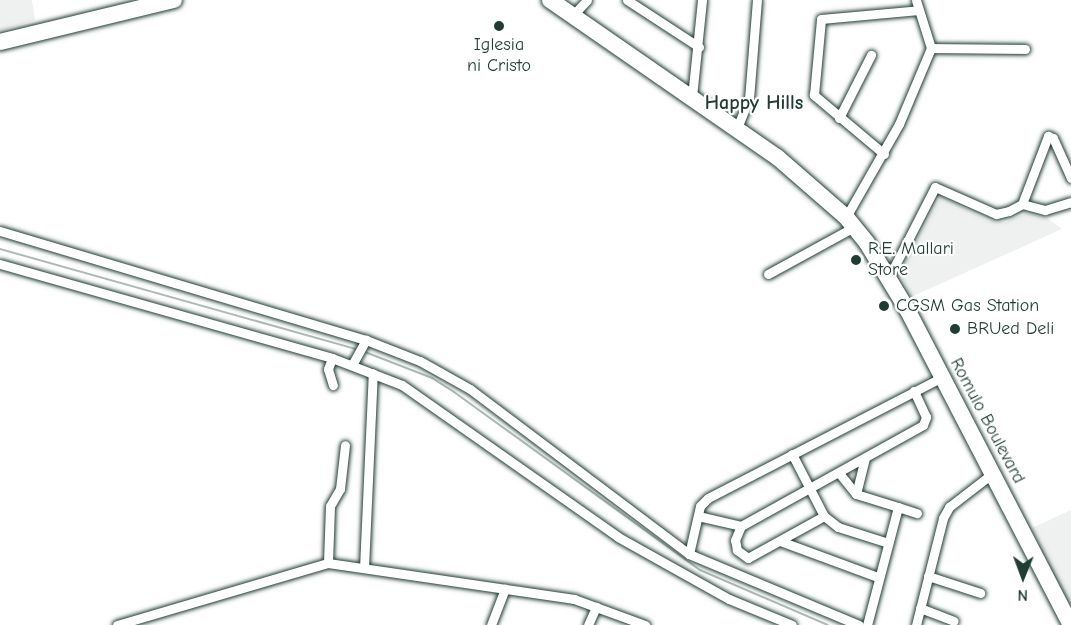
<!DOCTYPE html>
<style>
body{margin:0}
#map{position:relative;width:1071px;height:625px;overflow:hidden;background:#fff;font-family:"Comic Neue",sans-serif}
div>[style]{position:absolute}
.built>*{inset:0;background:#eef1f0}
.stream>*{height:2px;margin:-1px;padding:0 1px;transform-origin:1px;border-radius:1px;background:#afbab7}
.roads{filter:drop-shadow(0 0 2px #1f3d34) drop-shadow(0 0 2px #1f3d34)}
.street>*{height:9px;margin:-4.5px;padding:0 4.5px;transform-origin:4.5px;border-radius:4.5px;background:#fff}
.highway>*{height:16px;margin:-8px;padding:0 8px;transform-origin:8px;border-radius:8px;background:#fff}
.dots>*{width:16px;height:16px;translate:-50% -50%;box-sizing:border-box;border:3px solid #fff;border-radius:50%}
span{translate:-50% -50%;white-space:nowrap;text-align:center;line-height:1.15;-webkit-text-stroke:4.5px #fff;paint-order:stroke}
.poi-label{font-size:18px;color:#1f3d34}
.left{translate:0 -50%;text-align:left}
.street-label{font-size:18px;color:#1f3d34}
.neighbourhood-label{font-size:20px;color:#1f3d34;font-weight:700}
.north{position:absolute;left:993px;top:547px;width:60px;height:60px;-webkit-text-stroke:4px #fff;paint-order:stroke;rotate:181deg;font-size:16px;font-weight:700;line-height:24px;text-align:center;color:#1f3d34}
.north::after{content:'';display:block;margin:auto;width:21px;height:27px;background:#1f3d34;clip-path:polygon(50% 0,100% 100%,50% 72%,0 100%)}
</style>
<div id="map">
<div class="built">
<i style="clip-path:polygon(0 0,32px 0,35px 20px,0 31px)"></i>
<i style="clip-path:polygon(941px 196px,989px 221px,1005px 222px,1027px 213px,1047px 218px,1062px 229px,911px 297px,899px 272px)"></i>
<i style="clip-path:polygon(1071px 510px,1071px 612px,1032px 528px)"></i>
</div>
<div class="stream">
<i style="left:0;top:249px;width:370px;rotate:15.7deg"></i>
<i style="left:365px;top:352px;width:72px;rotate:21.2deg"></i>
<i style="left:432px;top:378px;width:26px;rotate:32deg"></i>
<i style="left:454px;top:392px;width:304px;rotate:35.9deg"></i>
<i style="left:700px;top:570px;width:139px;rotate:23.3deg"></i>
</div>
<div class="roads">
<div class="street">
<i style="left:627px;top:0;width:86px;rotate:33.1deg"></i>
<i style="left:574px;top:14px;width:19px;rotate:-47deg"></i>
<i style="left:931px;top:48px;width:94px;rotate:0.6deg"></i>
<i style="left:692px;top:97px;width:98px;rotate:-84.1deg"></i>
<i style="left:839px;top:118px;width:71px;rotate:-63.1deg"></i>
<i style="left:737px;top:128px;width:31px;rotate:-68deg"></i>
<i style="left:749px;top:99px;width:99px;rotate:-85.4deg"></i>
<i style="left:884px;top:154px;width:92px;rotate:-139.9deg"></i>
<i style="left:814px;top:95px;width:76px;rotate:-84.7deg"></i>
<i style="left:821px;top:19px;width:98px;rotate:-5.2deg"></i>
<i style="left:1022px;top:204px;width:24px;rotate:15deg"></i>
<i style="left:1045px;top:210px;width:27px;rotate:-17deg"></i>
<i style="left:846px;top:217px;width:107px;rotate:-60.3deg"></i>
<i style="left:899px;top:124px;width:82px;rotate:-67.2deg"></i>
<i style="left:931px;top:48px;width:50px;rotate:-107.4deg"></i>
<i style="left:0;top:231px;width:382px;rotate:16.6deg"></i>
<i style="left:366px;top:340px;width:58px;rotate:21.3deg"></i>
<i style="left:420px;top:361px;width:57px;rotate:29.2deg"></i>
<i style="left:470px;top:389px;width:274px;rotate:37deg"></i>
<i style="left:689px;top:554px;width:184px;rotate:22.7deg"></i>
<i style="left:0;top:264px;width:345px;rotate:15.8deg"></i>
<i style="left:332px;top:358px;width:75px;rotate:21.1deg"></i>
<i style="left:402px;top:385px;width:264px;rotate:35.1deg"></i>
<i style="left:618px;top:537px;width:127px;rotate:29.2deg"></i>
<i style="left:729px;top:599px;width:68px;rotate:22.4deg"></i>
<i style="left:768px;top:274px;width:98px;rotate:-28.7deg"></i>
<i style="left:889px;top:277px;width:101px;rotate:-62.9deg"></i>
<i style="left:935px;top:187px;width:67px;rotate:23.9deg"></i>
<i style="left:996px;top:214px;width:13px;rotate:-13deg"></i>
<i style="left:1009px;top:211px;width:15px;rotate:-28deg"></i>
<i style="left:1022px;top:204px;width:73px;rotate:-69.1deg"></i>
<i style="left:1048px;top:136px;width:5px;rotate:22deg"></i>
<i style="left:1053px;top:138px;width:44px;rotate:65.8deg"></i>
<i style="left:332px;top:358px;width:12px;rotate:110deg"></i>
<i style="left:328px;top:369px;width:17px;rotate:73deg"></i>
<i style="left:352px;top:365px;width:29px;rotate:-61deg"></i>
<i style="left:792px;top:454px;width:70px;rotate:62.7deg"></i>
<i style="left:824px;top:516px;width:18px;rotate:38deg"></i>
<i style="left:838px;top:527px;width:52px;rotate:17.7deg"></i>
<i style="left:839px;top:473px;width:27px;rotate:51deg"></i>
<i style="left:856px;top:494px;width:44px;rotate:17.2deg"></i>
<i style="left:898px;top:507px;width:122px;rotate:104.7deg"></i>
<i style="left:856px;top:494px;width:37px;rotate:-76deg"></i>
<i style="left:898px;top:507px;width:20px;rotate:18deg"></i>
<i style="left:698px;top:516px;width:44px;rotate:13.1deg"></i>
<i style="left:824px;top:516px;width:87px;rotate:151.1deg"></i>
<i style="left:748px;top:558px;width:14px;rotate:-144deg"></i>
<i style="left:737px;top:550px;width:10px;rotate:-101deg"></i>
<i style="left:735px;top:540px;width:15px;rotate:-67deg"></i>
<i style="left:741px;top:526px;width:208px;rotate:-29deg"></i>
<i style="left:923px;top:425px;width:9px;rotate:-69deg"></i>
<i style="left:926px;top:417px;width:29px;rotate:-115deg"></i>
<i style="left:780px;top:541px;width:104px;rotate:20.2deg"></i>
<i style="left:689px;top:554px;width:49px;rotate:-77.1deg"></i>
<i style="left:700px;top:506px;width:11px;rotate:-45deg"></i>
<i style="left:708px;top:498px;width:263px;rotate:-27.3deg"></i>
<i style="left:328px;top:563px;width:57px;rotate:-88deg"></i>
<i style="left:330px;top:506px;width:20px;rotate:-60deg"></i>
<i style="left:340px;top:489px;width:44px;rotate:-83.5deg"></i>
<i style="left:364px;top:568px;width:195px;rotate:-87.4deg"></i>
<i style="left:928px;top:576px;width:55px;rotate:18.1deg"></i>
<i style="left:920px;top:608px;width:36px;rotate:21deg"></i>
<i style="left:117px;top:625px;width:220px;rotate:-16.4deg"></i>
<i style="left:328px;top:563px;width:249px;rotate:8.3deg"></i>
<i style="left:574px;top:599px;width:76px;rotate:20.1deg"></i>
<i style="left:491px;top:625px;width:39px;rotate:-69deg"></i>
<i style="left:588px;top:625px;width:20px;rotate:-66deg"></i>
<i style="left:916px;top:625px;width:110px;rotate:-75.8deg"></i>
<i style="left:943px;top:518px;width:13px;rotate:-61deg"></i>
<i style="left:949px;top:507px;width:56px;rotate:-37.7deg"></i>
</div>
<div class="highway">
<i style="left:550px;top:0;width:276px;rotate:34.7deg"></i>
<i style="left:777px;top:157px;width:91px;rotate:41deg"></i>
<i style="left:846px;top:217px;width:33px;rotate:51deg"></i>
<i style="left:867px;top:243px;width:79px;rotate:58.9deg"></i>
<i style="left:908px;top:311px;width:354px;rotate:62.6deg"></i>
<i style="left:0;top:42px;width:179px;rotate:-13.6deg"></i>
</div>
</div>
<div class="dots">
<i style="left:499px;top:26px;background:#1f3d34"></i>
<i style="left:856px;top:260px;background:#1f3d34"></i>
<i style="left:884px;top:306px;background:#1f3d34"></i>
<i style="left:955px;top:329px;background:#1f3d34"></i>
</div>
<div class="poi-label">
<span style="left:499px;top:56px">Iglesia<br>ni Cristo</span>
<span class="left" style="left:868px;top:260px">R.E. Mallari<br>Store</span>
<span class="left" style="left:896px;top:306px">CGSM Gas Station</span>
<span class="left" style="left:967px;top:329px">BRUed Deli</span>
</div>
<div class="street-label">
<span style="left:987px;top:421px;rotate:62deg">Romulo Boulevard</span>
</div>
<div class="neighbourhood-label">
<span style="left:754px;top:102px">Happy Hills</span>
</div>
<div class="north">N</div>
</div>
